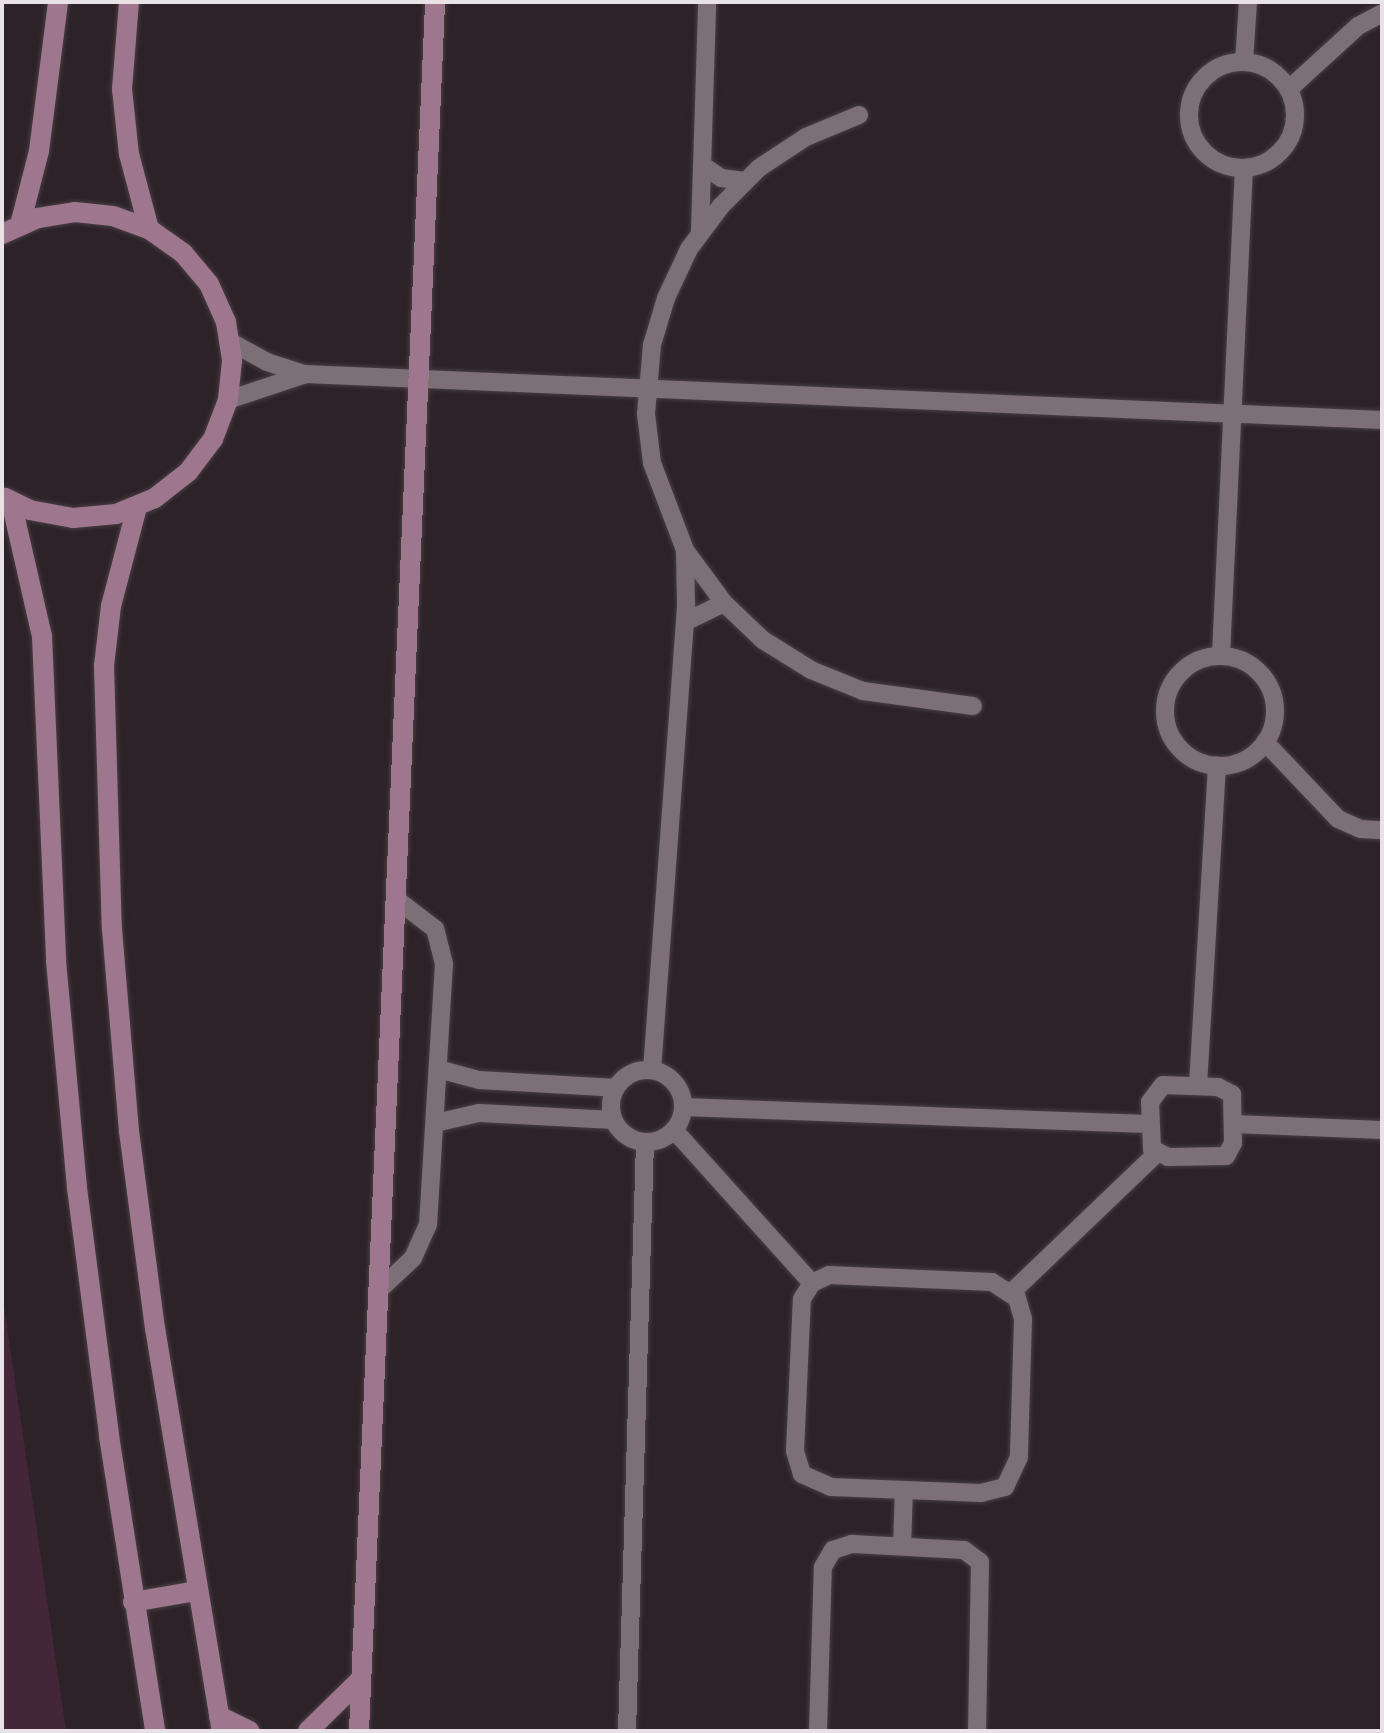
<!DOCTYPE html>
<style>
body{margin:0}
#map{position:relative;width:1384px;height:1733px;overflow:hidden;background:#2c2228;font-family:"Times New Roman",serif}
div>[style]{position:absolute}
.green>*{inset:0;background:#432738}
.roads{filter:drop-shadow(0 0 2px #473e43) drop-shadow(0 0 2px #473e43)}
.street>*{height:18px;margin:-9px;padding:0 9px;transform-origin:9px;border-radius:9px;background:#7c6f76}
.street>.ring{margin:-9px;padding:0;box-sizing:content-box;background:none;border:18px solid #7c6f76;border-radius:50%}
.secondary>*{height:20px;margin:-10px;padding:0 10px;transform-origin:10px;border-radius:10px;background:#9e768e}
span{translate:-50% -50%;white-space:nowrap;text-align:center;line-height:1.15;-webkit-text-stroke:8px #22181e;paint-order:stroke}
.frame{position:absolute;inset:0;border:4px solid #e8e1e5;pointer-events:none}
</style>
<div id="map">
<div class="green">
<i style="clip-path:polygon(2px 1292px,50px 1620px,66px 1731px,2px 1731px)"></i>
</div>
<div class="roads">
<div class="street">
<i class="ring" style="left:1189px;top:62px;width:88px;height:88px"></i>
<i style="left:1244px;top:62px;width:60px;rotate:-86.2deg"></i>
<i style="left:1289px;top:89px;width:93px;rotate:-42.4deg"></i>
<i style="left:1358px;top:26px;width:27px;rotate:-28deg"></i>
<i style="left:859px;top:115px;width:57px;rotate:157.5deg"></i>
<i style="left:806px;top:137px;width:56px;rotate:146.6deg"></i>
<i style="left:759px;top:168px;width:54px;rotate:135deg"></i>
<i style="left:721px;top:206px;width:54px;rotate:126.7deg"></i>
<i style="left:689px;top:249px;width:54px;rotate:115.1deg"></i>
<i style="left:666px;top:298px;width:49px;rotate:106.6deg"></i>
<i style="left:652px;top:345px;width:69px;rotate:95deg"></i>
<i style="left:646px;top:414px;width:49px;rotate:83deg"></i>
<i style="left:652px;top:463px;width:93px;rotate:69.2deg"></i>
<i style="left:685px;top:550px;width:66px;rotate:53.7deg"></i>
<i style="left:724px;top:603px;width:54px;rotate:43.5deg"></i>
<i style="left:763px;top:640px;width:57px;rotate:32deg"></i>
<i style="left:811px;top:670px;width:56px;rotate:22deg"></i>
<i style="left:863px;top:691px;width:111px;rotate:7.8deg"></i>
<i style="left:702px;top:165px;width:23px;rotate:34deg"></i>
<i style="left:721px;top:178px;width:24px;rotate:7deg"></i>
<i style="left:700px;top:231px;width:229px;rotate:-88.2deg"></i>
<i style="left:231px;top:342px;width:41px;rotate:29.1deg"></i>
<i style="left:267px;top:362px;width:40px;rotate:18deg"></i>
<i style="left:305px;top:374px;width:1078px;rotate:2.45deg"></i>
<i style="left:228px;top:400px;width:79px;rotate:-18.4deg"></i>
<i style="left:685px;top:622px;width:43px;rotate:-26deg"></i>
<i style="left:1221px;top:655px;width:487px;rotate:-87.3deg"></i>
<i class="ring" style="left:1165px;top:656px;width:92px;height:92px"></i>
<i style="left:1265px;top:742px;width:106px;rotate:46.5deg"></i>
<i style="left:1338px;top:819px;width:24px;rotate:24deg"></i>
<i style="left:1360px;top:829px;width:22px;rotate:3deg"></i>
<i style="left:438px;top:1069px;width:42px;rotate:15deg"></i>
<i style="left:479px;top:1080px;width:137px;rotate:3.3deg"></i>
<i style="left:652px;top:1070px;width:467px;rotate:-85.8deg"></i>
<i style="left:686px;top:604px;width:53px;rotate:-91.1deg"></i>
<i class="ring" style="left:611px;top:1070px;width:54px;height:54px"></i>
<i style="left:1163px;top:1085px;width:55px;rotate:2.1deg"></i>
<i style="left:1218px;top:1087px;width:16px;rotate:27deg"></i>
<i style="left:1232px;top:1094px;width:49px;rotate:88.8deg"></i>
<i style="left:1233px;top:1143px;width:15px;rotate:118deg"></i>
<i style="left:1226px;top:1156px;width:58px;rotate:179deg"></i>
<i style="left:1168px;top:1157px;width:18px;rotate:-153deg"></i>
<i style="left:1152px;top:1149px;width:47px;rotate:-92.4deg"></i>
<i style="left:1150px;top:1102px;width:21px;rotate:-53deg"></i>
<i style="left:1198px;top:1085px;width:320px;rotate:-86.6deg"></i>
<i style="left:683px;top:1107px;width:465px;rotate:2.1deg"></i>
<i style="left:435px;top:1123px;width:45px;rotate:-12.8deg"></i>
<i style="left:479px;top:1113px;width:135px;rotate:3deg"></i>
<i style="left:1234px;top:1124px;width:148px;rotate:2.3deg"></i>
<i style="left:674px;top:1130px;width:206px;rotate:48deg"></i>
<i style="left:829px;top:1275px;width:163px;rotate:2.5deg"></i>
<i style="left:992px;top:1282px;width:30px;rotate:33deg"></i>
<i style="left:1017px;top:1298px;width:22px;rotate:74deg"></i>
<i style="left:1023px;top:1319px;width:138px;rotate:91.7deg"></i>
<i style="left:1019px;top:1457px;width:33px;rotate:115deg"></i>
<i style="left:1005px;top:1487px;width:25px;rotate:166deg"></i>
<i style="left:981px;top:1493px;width:150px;rotate:-177.7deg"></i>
<i style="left:831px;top:1487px;width:32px;rotate:-156deg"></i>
<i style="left:802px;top:1474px;width:24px;rotate:-107deg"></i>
<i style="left:795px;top:1451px;width:152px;rotate:-87.4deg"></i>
<i style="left:802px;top:1299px;width:19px;rotate:-58deg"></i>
<i style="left:812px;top:1283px;width:19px;rotate:-25deg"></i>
<i style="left:378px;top:1291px;width:48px;rotate:-43.3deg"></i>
<i style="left:413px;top:1258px;width:36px;rotate:-66deg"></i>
<i style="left:428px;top:1225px;width:261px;rotate:-86.5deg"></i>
<i style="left:444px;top:964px;width:36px;rotate:-104deg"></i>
<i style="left:435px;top:929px;width:49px;rotate:-142.4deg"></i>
<i style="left:1012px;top:1292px;width:201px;rotate:-43.8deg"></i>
<i style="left:902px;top:1546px;width:56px;rotate:-88deg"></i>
<i style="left:627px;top:1731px;width:589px;rotate:-88.25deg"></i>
<i style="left:818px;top:1731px;width:164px;rotate:-88.3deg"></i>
<i style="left:823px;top:1567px;width:20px;rotate:-60deg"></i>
<i style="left:833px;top:1550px;width:20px;rotate:-18deg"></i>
<i style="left:852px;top:1544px;width:112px;rotate:3.1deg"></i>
<i style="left:964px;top:1550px;width:20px;rotate:37deg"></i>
<i style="left:980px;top:1562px;width:169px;rotate:91deg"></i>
</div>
<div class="secondary">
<i style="left:129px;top:2px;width:87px;rotate:94.6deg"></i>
<i style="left:122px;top:89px;width:65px;rotate:83.9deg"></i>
<i style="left:129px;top:154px;width:78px;rotate:75.1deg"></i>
<i style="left:20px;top:225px;width:76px;rotate:-75.6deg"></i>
<i style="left:39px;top:151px;width:150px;rotate:-82.7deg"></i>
<i style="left:2px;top:234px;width:39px;rotate:-24deg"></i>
<i style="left:38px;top:218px;width:37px;rotate:-9deg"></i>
<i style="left:75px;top:212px;width:38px;rotate:6deg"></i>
<i style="left:113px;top:216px;width:38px;rotate:20deg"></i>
<i style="left:149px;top:229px;width:42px;rotate:35.2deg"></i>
<i style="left:183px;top:253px;width:40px;rotate:50deg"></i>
<i style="left:209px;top:284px;width:42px;rotate:65.9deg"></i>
<i style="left:226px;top:322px;width:39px;rotate:81deg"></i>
<i style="left:232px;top:361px;width:39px;rotate:96deg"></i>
<i style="left:228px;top:400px;width:42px;rotate:111deg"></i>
<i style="left:213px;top:439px;width:41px;rotate:127.1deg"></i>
<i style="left:188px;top:472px;width:42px;rotate:141.8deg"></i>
<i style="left:155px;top:498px;width:42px;rotate:157.7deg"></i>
<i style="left:116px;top:514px;width:43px;rotate:174.7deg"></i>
<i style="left:73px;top:518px;width:44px;rotate:-169.5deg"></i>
<i style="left:30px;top:510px;width:28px;rotate:-154deg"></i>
<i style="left:11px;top:501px;width:139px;rotate:77.1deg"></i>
<i style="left:42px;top:636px;width:325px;rotate:87.5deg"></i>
<i style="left:56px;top:961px;width:228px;rotate:84.7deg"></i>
<i style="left:77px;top:1188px;width:250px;rotate:82.6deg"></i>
<i style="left:109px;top:1436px;width:299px;rotate:81.1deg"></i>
<i style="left:137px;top:507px;width:102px;rotate:104.7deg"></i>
<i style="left:111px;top:606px;width:60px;rotate:96.7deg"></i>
<i style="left:104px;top:666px;width:263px;rotate:88.3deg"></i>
<i style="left:112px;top:929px;width:203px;rotate:85.2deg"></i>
<i style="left:129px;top:1131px;width:199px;rotate:82.5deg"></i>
<i style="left:155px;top:1328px;width:409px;rotate:80.6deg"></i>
<i style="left:133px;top:1602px;width:64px;rotate:-9.9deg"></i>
<i style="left:219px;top:1716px;width:34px;rotate:26deg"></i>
<i style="left:308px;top:1731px;width:73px;rotate:-44.4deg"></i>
<i style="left:359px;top:1731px;width:1731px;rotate:-87.48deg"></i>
</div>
</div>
<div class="frame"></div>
</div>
